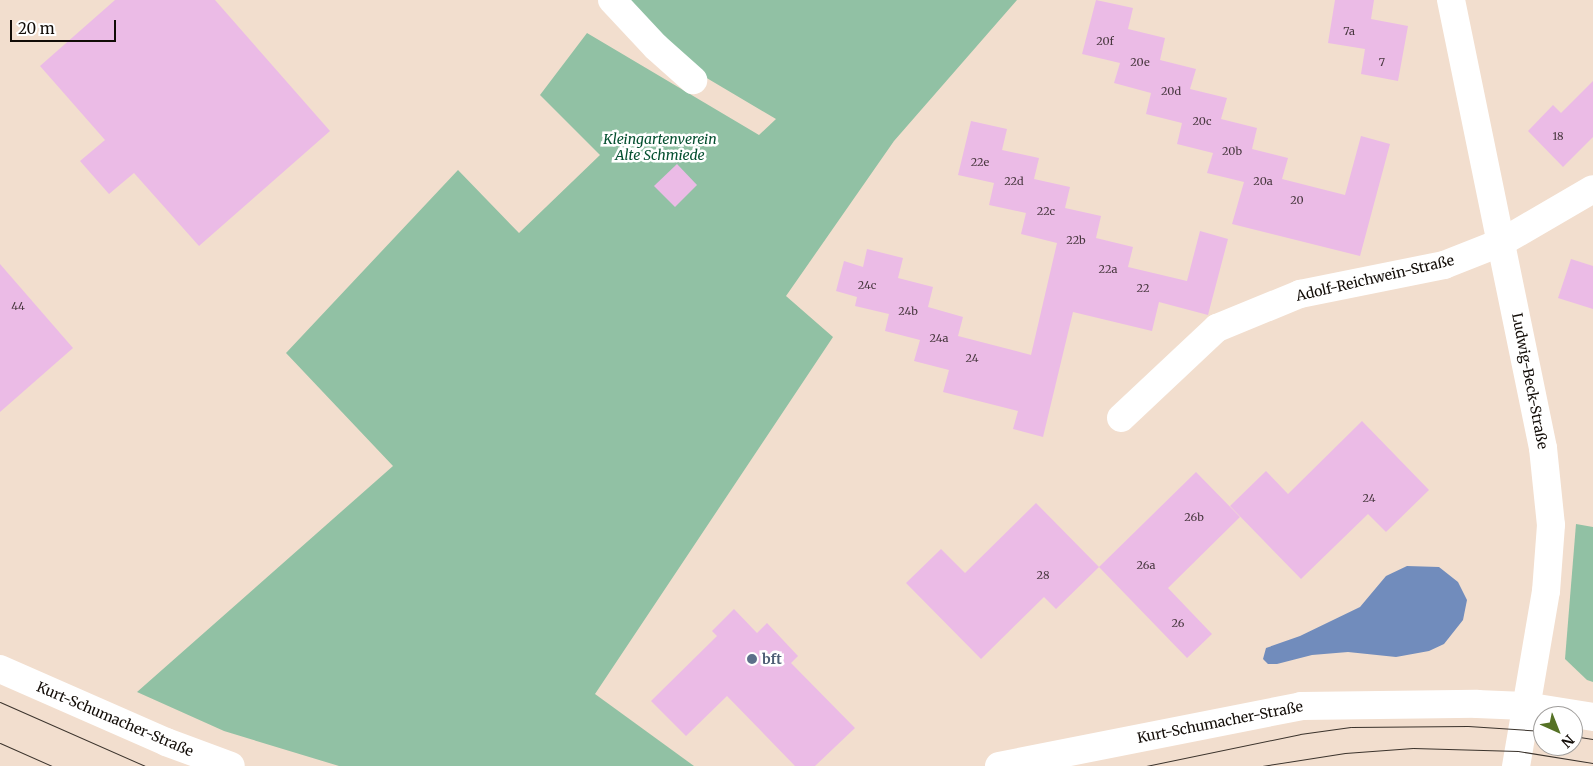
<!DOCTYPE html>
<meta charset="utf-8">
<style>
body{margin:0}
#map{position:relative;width:1593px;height:766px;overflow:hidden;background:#f2dece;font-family:Merriweather,serif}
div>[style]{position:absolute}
.green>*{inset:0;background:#91c1a4}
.water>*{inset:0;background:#718cbc}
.building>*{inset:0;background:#ebbbe6}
.minor>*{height:28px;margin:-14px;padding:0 14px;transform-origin:14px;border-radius:14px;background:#fff}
.tram>*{height:1px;margin:-0.5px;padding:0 0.5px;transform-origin:0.5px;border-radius:0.5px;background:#3b332c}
.dots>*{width:14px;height:14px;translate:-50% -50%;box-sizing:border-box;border:2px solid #fff;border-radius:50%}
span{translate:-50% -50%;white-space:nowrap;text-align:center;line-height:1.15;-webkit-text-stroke:5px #fff;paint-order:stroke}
.number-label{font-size:11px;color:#48383f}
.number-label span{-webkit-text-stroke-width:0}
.park-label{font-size:14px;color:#044f2f;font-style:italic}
.street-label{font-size:14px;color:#120c07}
.service-label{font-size:14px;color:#4e5e75;font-weight:700}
.left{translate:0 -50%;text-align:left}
.north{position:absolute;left:1533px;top:706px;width:50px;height:50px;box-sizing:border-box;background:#fff;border:1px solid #a09e9c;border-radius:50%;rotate:136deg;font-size:14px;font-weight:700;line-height:20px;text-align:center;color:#120c07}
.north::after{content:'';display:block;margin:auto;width:18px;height:22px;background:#567226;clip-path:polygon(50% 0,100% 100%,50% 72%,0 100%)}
.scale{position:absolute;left:10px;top:20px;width:106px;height:22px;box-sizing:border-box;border:2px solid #120c07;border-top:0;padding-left:6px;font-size:15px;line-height:18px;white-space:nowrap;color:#120c07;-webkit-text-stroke:4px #fff;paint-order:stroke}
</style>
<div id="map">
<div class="green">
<i style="clip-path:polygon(625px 0,1017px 0,894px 141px,786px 296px,833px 337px,595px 694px,694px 766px,339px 766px,224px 731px,137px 692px,393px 466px,286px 353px,458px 170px,519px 233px,600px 155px,540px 95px,587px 33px,759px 135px,776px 119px,705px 77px)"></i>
<i style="clip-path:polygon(1576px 524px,1593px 527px,1593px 682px,1587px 680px,1565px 659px)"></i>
</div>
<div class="water">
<i style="clip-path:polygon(1407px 566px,1439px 567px,1458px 582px,1467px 600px,1463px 620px,1444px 644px,1429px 651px,1396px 657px,1348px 652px,1312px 655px,1277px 664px,1268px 664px,1263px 659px,1266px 648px,1300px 636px,1360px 607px,1386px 576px)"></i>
</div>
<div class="building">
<i style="clip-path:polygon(115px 0,215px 0,330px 131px,199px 246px,134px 173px,109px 194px,80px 161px,105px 140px,40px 66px)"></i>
<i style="clip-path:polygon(1096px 0,1133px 8px,1128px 29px,1165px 38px,1160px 60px,1196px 69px,1190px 89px,1227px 98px,1221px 119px,1257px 128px,1252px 149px,1288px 158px,1282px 179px,1345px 195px,1361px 136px,1390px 144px,1360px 256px,1232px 224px,1244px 182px,1207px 173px,1213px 153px,1177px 144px,1182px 123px,1146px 114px,1151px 93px,1114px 83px,1120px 63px,1082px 54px)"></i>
<i style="clip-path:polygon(1335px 0,1374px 0,1371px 19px,1408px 26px,1398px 81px,1361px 74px,1365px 49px,1328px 43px)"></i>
<i style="clip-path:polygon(1593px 81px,1593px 137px,1563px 167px,1528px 131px,1553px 105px,1561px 113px)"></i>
<i style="clip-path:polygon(971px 121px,1007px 129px,1002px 150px,1039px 158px,1034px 179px,1070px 187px,1065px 208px,1101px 216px,1096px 238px,1133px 247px,1128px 267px,1187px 281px,1200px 231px,1228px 239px,1208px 315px,1159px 302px,1152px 331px,1073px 312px,1043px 437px,1013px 429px,1018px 411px,943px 392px,949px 370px,914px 361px,920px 340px,885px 331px,889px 314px,855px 306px,857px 297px,836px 291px,844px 261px,863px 267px,867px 249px,903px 258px,898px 278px,933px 287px,928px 307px,963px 317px,958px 336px,1031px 355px,1057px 243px,1021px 234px,1026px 213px,989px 205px,994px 183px,958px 175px)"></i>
<i style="clip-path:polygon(677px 164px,697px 185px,675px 207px,654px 186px)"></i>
<i style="clip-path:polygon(1571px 259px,1593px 266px,1593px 309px,1558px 298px)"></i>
<i style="clip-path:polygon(0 264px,73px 348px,0 412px)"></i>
<i style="clip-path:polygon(1362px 421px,1429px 490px,1386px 532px,1368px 514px,1301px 579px,1230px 506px,1266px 471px,1288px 494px)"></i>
<i style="clip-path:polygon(1196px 472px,1240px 517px,1168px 588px,1212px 634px,1187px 658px,1099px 567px)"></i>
<i style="clip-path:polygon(1036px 503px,1099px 567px,1056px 609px,1044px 597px,981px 659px,906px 583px,941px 549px,965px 573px)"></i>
<i style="clip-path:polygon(734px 609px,757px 633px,767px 623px,798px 656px,791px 663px,855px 728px,815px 766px,795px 766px,727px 696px,686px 736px,651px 701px,717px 636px,712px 631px)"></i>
</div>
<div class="minor">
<i style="left:612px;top:0;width:64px;rotate:46.9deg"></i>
<i style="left:656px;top:47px;width:50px;rotate:41.7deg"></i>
<i style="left:1451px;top:0;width:457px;rotate:78.4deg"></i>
<i style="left:1543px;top:448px;width:77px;rotate:84.1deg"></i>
<i style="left:1551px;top:525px;width:66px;rotate:94.3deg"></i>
<i style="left:1546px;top:591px;width:178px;rotate:99.7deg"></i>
<i style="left:1121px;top:418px;width:132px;rotate:-43.2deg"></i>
<i style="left:1217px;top:328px;width:90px;rotate:-22.3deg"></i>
<i style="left:1300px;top:294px;width:147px;rotate:-11.4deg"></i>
<i style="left:1444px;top:265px;width:62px;rotate:-21.6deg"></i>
<i style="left:1502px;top:242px;width:105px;rotate:-30.2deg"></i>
<i style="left:0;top:669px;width:181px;rotate:23.7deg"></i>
<i style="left:166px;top:742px;width:69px;rotate:20.3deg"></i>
<i style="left:999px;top:766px;width:308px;rotate:-11.2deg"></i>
<i style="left:1301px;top:706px;width:176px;rotate:-0.7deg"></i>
<i style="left:1477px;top:704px;width:48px;rotate:2.4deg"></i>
<i style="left:1525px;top:706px;width:69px;rotate:9.2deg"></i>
</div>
<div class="tram">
<i style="left:0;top:702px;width:158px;rotate:23.8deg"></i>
<i style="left:1573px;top:736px;width:20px;rotate:9deg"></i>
<i style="left:0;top:743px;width:57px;rotate:23.9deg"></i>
<i style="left:1146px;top:766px;width:157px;rotate:-11.7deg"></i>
<i style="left:1300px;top:734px;width:51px;rotate:-7.8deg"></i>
<i style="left:1351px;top:727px;width:117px;rotate:-0.5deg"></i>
<i style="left:1468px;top:726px;width:75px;rotate:3.8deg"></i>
<i style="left:1262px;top:766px;width:84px;rotate:-8.9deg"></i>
<i style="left:1345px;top:753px;width:68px;rotate:-4.2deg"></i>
<i style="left:1413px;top:748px;width:105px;rotate:1.6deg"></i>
<i style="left:1518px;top:751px;width:76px;rotate:9.1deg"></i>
</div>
<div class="dots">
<i style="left:752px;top:659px;background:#5c6f8a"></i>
</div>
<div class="number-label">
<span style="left:1349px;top:31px">7a</span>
<span style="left:1105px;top:41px">20f</span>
<span style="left:1140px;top:62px">20e</span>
<span style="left:1382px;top:62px">7</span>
<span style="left:1171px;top:91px">20d</span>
<span style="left:1202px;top:121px">20c</span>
<span style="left:1558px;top:136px">18</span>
<span style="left:1232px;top:151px">20b</span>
<span style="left:980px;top:162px">22e</span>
<span style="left:1014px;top:181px">22d</span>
<span style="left:1263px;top:181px">20a</span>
<span style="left:1297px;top:200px">20</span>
<span style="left:1046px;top:211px">22c</span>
<span style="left:1076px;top:240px">22b</span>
<span style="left:1108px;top:269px">22a</span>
<span style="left:867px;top:285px">24c</span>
<span style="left:1143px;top:288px">22</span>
<span style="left:18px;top:306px">44</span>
<span style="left:908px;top:311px">24b</span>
<span style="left:939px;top:338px">24a</span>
<span style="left:972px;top:358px">24</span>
<span style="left:1369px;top:498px">24</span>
<span style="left:1194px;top:517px">26b</span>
<span style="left:1146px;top:565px">26a</span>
<span style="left:1043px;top:575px">28</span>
<span style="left:1178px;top:623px">26</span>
</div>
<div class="park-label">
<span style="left:660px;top:147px">Kleingartenverein<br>Alte Schmiede</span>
</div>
<div class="street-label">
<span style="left:1375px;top:278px;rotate:-13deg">Adolf-Reichwein-Straße</span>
<span style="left:1530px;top:381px;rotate:79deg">Ludwig-Beck-Straße</span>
<span style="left:115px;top:719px;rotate:23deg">Kurt-Schumacher-Straße</span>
<span style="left:1220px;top:722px;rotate:-11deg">Kurt-Schumacher-Straße</span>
</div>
<div class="service-label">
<span class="left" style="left:762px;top:659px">bft</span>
</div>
<div class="north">N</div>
<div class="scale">20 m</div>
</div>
